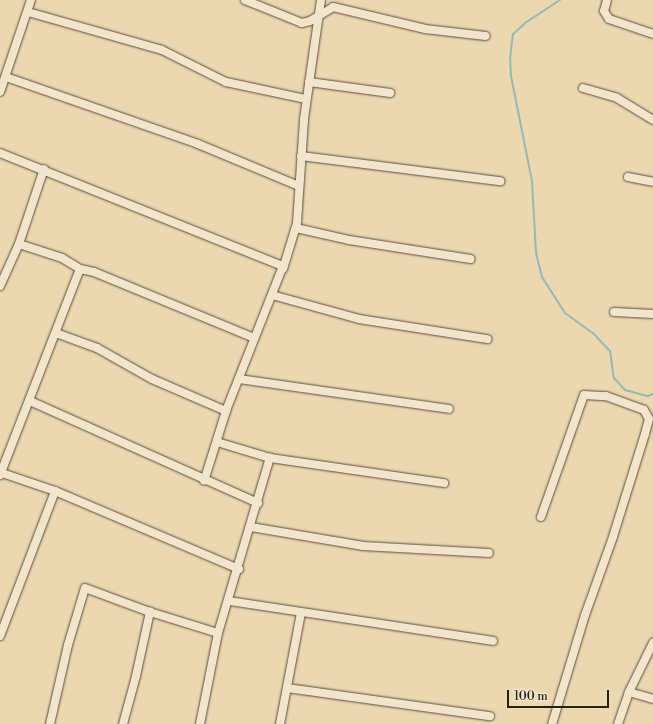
<!DOCTYPE html>
<style>
body{margin:0}
#map{position:relative;width:653px;height:724px;overflow:hidden;background:#ebd7b0;font-family:"Libre Bodoni",serif}
div>[style]{position:absolute}
.stream>*{height:2px;margin:-1px;padding:0 1px;transform-origin:1px;border-radius:1px;background:#98b9af}
.roads{filter:drop-shadow(0 0 1px #584c3b) drop-shadow(0 0 1px #584c3b)}
.minor>*{height:8px;margin:-4px;padding:0 4px;transform-origin:4px;border-radius:4px;background:#f2e5cc}
span{translate:-50% -50%;white-space:nowrap;text-align:center;line-height:1.15;-webkit-text-stroke:3.5px #f2e5cc;paint-order:stroke}
.scale{position:absolute;left:507px;top:690px;width:102px;height:18px;box-sizing:border-box;border:2px solid #271e14;border-top:0;padding-left:5px;font-size:12px;line-height:14px;white-space:nowrap;color:#271e14;-webkit-text-stroke:3px #f2e5cc;paint-order:stroke}
</style>
<div id="map">
<div class="stream">
<i style="left:560px;top:0;width:42px;rotate:146.7deg"></i>
<i style="left:525px;top:23px;width:16px;rotate:137deg"></i>
<i style="left:513px;top:34px;width:23px;rotate:97deg"></i>
<i style="left:510px;top:57px;width:19px;rotate:87deg"></i>
<i style="left:511px;top:76px;width:107px;rotate:78.7deg"></i>
<i style="left:532px;top:181px;width:72px;rotate:86.8deg"></i>
<i style="left:536px;top:253px;width:25px;rotate:76deg"></i>
<i style="left:542px;top:277px;width:43px;rotate:57.4deg"></i>
<i style="left:565px;top:313px;width:34px;rotate:36deg"></i>
<i style="left:593px;top:333px;width:25px;rotate:47deg"></i>
<i style="left:610px;top:351px;width:27px;rotate:82deg"></i>
<i style="left:614px;top:378px;width:16px;rotate:47deg"></i>
<i style="left:625px;top:390px;width:24px;rotate:15deg"></i>
<i style="left:648px;top:396px;width:5px;rotate:-22deg"></i>
</div>
<div class="roads">
<div class="minor">
<i style="left:245px;top:0;width:61px;rotate:22deg"></i>
<i style="left:302px;top:23px;width:8px;rotate:-14deg"></i>
<i style="left:310px;top:21px;width:27px;rotate:-31deg"></i>
<i style="left:333px;top:7px;width:95px;rotate:13.4deg"></i>
<i style="left:425px;top:29px;width:61px;rotate:6.5deg"></i>
<i style="left:607px;top:0;width:11px;rotate:105deg"></i>
<i style="left:604px;top:11px;width:9px;rotate:58deg"></i>
<i style="left:609px;top:19px;width:46px;rotate:18.8deg"></i>
<i style="left:28px;top:12px;width:139px;rotate:15.8deg"></i>
<i style="left:162px;top:50px;width:72px;rotate:26.6deg"></i>
<i style="left:226px;top:82px;width:82px;rotate:12deg"></i>
<i style="left:6px;top:77px;width:203px;rotate:19.2deg"></i>
<i style="left:198px;top:144px;width:109px;rotate:22.6deg"></i>
<i style="left:309px;top:82px;width:82px;rotate:7.7deg"></i>
<i style="left:583px;top:88px;width:35px;rotate:16deg"></i>
<i style="left:617px;top:98px;width:42px;rotate:31.4deg"></i>
<i style="left:0;top:92px;width:97px;rotate:-71.4deg"></i>
<i style="left:0;top:153px;width:305px;rotate:21.8deg"></i>
<i style="left:283px;top:266px;width:156px;rotate:111.5deg"></i>
<i style="left:226px;top:411px;width:73px;rotate:107.4deg"></i>
<i style="left:301px;top:156px;width:201px;rotate:7.2deg"></i>
<i style="left:628px;top:177px;width:25px;rotate:11deg"></i>
<i style="left:296px;top:228px;width:54px;rotate:12.8deg"></i>
<i style="left:349px;top:240px;width:123px;rotate:8.9deg"></i>
<i style="left:19px;top:244px;width:45px;rotate:18deg"></i>
<i style="left:62px;top:258px;width:21px;rotate:31deg"></i>
<i style="left:80px;top:269px;width:14px;rotate:12deg"></i>
<i style="left:94px;top:272px;width:173px;rotate:22.4deg"></i>
<i style="left:283px;top:269px;width:48px;rotate:-73.1deg"></i>
<i style="left:297px;top:223px;width:104px;rotate:-86.1deg"></i>
<i style="left:304px;top:119px;width:120px;rotate:-81.9deg"></i>
<i style="left:0;top:286px;width:46px;rotate:-65.7deg"></i>
<i style="left:19px;top:244px;width:79px;rotate:-71.6deg"></i>
<i style="left:272px;top:295px;width:90px;rotate:15.4deg"></i>
<i style="left:359px;top:319px;width:130px;rotate:8.9deg"></i>
<i style="left:614px;top:312px;width:39px;rotate:3deg"></i>
<i style="left:56px;top:333px;width:44px;rotate:20.1deg"></i>
<i style="left:97px;top:348px;width:63px;rotate:29.4deg"></i>
<i style="left:152px;top:379px;width:81px;rotate:23.4deg"></i>
<i style="left:239px;top:379px;width:212px;rotate:8.1deg"></i>
<i style="left:30px;top:401px;width:250px;rotate:24.1deg"></i>
<i style="left:217px;top:442px;width:55px;rotate:16.8deg"></i>
<i style="left:270px;top:458px;width:176px;rotate:8.2deg"></i>
<i style="left:2px;top:473px;width:56px;rotate:18.8deg"></i>
<i style="left:55px;top:491px;width:200px;rotate:23deg"></i>
<i style="left:0;top:475px;width:221px;rotate:-68.8deg"></i>
<i style="left:541px;top:517px;width:129px;rotate:-70.6deg"></i>
<i style="left:584px;top:395px;width:22px;rotate:3deg"></i>
<i style="left:606px;top:396px;width:40px;rotate:20.2deg"></i>
<i style="left:644px;top:410px;width:10px;rotate:61deg"></i>
<i style="left:649px;top:419px;width:16px;rotate:105deg"></i>
<i style="left:645px;top:434px;width:108px;rotate:107.3deg"></i>
<i style="left:613px;top:537px;width:83px;rotate:109.7deg"></i>
<i style="left:585px;top:615px;width:114px;rotate:106.8deg"></i>
<i style="left:251px;top:527px;width:114px;rotate:9.6deg"></i>
<i style="left:363px;top:546px;width:126px;rotate:3.2deg"></i>
<i style="left:229px;top:601px;width:267px;rotate:8.6deg"></i>
<i style="left:0;top:636px;width:155px;rotate:-69.2deg"></i>
<i style="left:287px;top:688px;width:205px;rotate:7.9deg"></i>
<i style="left:629px;top:692px;width:25px;rotate:16deg"></i>
<i style="left:50px;top:724px;width:81px;rotate:-77.2deg"></i>
<i style="left:68px;top:645px;width:59px;rotate:-73.4deg"></i>
<i style="left:85px;top:588px;width:69px;rotate:20.3deg"></i>
<i style="left:150px;top:612px;width:71px;rotate:17.2deg"></i>
<i style="left:123px;top:724px;width:50px;rotate:-74.8deg"></i>
<i style="left:136px;top:676px;width:66px;rotate:-77.7deg"></i>
<i style="left:200px;top:724px;width:93px;rotate:-78.8deg"></i>
<i style="left:218px;top:633px;width:183px;rotate:-73.5deg"></i>
<i style="left:280px;top:724px;width:113px;rotate:-79.3deg"></i>
<i style="left:618px;top:724px;width:34px;rotate:-71deg"></i>
<i style="left:629px;top:692px;width:55px;rotate:-63.9deg"></i>
</div>
</div>
<div class="scale">100 m</div>
</div>
